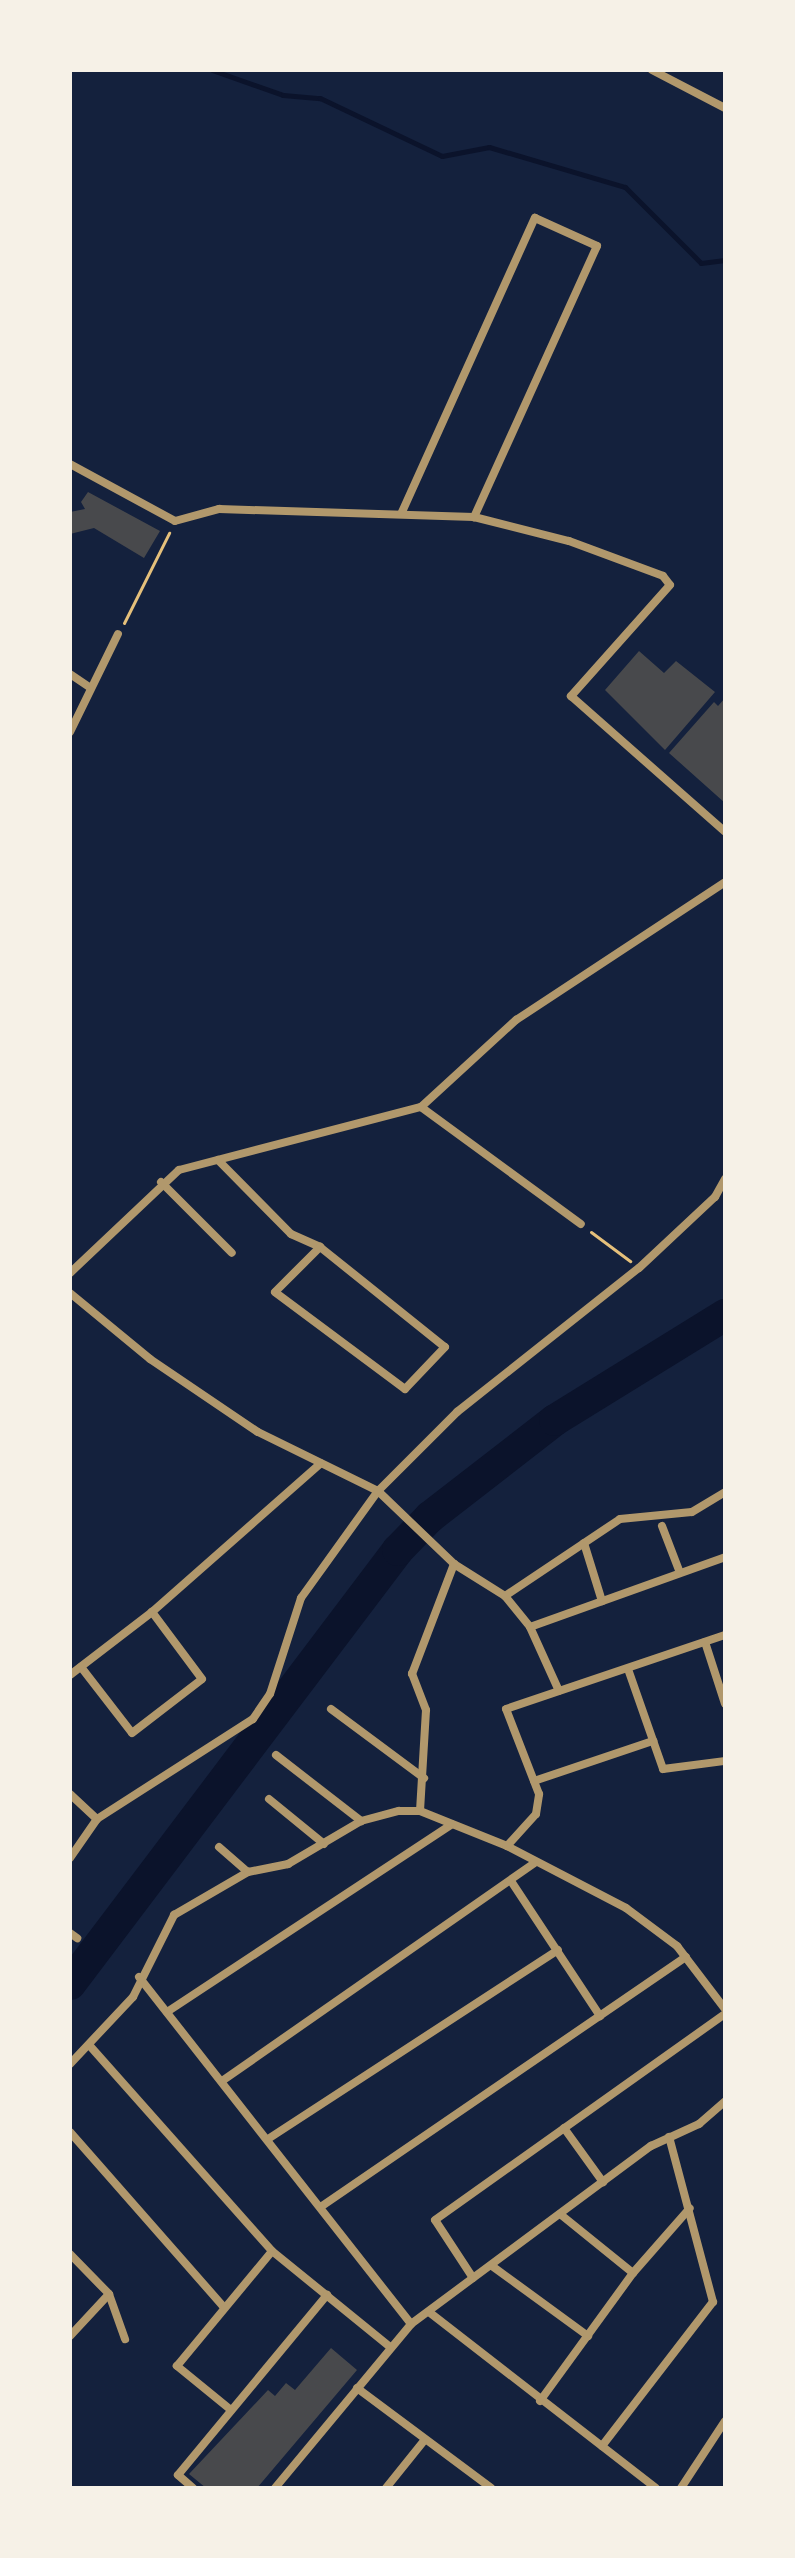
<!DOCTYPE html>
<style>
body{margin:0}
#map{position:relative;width:795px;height:2558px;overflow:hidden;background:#14213d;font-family:Overpass,sans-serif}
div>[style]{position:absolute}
.stream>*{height:5px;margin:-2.5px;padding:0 2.5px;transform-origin:2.5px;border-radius:2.5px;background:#0b132b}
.river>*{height:32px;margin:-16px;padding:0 16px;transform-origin:16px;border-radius:16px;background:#0b132b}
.building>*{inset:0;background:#48494c}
.path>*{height:3px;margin:-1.5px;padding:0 1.5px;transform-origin:1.5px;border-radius:1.5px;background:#e5c07b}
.minor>*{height:8px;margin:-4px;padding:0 4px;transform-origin:4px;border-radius:4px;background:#b1986c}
span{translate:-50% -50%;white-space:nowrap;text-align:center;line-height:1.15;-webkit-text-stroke:6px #f6f1e7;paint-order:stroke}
.frame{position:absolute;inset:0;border:72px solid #f6f1e7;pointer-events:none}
</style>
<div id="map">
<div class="stream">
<i style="left:212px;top:70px;width:75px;rotate:19.4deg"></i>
<i style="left:283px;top:95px;width:37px;rotate:5deg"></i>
<i style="left:320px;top:98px;width:135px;rotate:25.4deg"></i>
<i style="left:442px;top:156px;width:48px;rotate:-10.8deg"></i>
<i style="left:489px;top:147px;width:142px;rotate:16.4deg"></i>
<i style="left:625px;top:187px;width:107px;rotate:45deg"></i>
<i style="left:701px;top:263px;width:24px;rotate:-7deg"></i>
</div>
<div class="river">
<i style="left:70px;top:1984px;width:544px;rotate:-52.92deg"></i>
<i style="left:398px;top:1550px;width:46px;rotate:-45.9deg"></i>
<i style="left:430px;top:1517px;width:158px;rotate:-37.8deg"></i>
<i style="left:555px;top:1420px;width:200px;rotate:-31.7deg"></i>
</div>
<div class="building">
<i style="clip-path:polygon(88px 492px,160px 531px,144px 558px,94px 528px,70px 534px,70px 512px,85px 509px,81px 502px)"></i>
<i style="clip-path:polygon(639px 651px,664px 673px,676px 661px,715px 692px,665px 750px,605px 690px)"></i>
<i style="clip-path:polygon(725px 698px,725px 803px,669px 753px,714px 702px,718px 706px)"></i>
<i style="clip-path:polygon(331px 2348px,357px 2370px,257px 2488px,206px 2488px,189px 2474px,268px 2390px,275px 2396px,286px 2383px,295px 2390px)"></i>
</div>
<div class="path">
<i style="left:124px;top:623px;width:101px;rotate:-63.4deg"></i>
<i style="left:591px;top:1232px;width:49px;rotate:36.6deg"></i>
</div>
<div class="minor">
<i style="left:652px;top:70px;width:82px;rotate:27.5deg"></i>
<i style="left:70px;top:464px;width:119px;rotate:28.5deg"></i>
<i style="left:175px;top:521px;width:46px;rotate:-15.3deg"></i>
<i style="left:219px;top:509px;width:255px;rotate:1.8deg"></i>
<i style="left:474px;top:517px;width:98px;rotate:14.2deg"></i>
<i style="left:569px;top:541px;width:100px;rotate:20.4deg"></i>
<i style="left:663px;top:576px;width:11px;rotate:52deg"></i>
<i style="left:670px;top:585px;width:149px;rotate:131.7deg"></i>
<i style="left:571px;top:696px;width:205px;rotate:41.4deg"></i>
<i style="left:402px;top:512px;width:323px;rotate:-65.7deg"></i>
<i style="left:535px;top:218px;width:68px;rotate:24.3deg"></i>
<i style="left:597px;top:246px;width:298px;rotate:114.4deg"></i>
<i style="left:70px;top:674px;width:25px;rotate:34deg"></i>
<i style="left:70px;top:732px;width:109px;rotate:-63.9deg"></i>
<i style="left:421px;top:1107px;width:198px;rotate:36.2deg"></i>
<i style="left:218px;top:1160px;width:104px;rotate:45.4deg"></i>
<i style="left:291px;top:1234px;width:32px;rotate:24deg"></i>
<i style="left:320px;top:1247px;width:160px;rotate:38.7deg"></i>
<i style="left:445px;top:1347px;width:58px;rotate:133.6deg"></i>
<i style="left:405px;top:1389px;width:162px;rotate:-143.3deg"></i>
<i style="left:275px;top:1292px;width:64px;rotate:-45deg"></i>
<i style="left:161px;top:1182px;width:100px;rotate:45deg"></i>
<i style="left:70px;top:1273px;width:150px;rotate:-43.4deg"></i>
<i style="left:179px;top:1170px;width:250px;rotate:-14.6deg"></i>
<i style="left:421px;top:1107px;width:129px;rotate:-42.5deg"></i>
<i style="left:516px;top:1020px;width:250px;rotate:-33.4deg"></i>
<i style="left:70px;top:1293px;width:104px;rotate:39.5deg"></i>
<i style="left:150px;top:1359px;width:130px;rotate:34.1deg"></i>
<i style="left:258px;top:1432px;width:134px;rotate:26.2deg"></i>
<i style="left:378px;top:1491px;width:105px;rotate:43.8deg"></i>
<i style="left:454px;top:1564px;width:60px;rotate:32.1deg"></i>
<i style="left:505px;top:1596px;width:40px;rotate:51deg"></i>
<i style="left:530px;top:1627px;width:70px;rotate:65.6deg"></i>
<i style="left:662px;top:1526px;width:50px;rotate:69deg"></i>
<i style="left:584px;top:1543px;width:61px;rotate:72.8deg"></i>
<i style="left:505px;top:1596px;width:138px;rotate:-33.8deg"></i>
<i style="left:620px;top:1519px;width:72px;rotate:-5.6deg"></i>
<i style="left:692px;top:1512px;width:39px;rotate:-31deg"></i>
<i style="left:530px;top:1627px;width:207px;rotate:-19.7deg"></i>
<i style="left:705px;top:1642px;width:65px;rotate:72.1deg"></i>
<i style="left:81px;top:1667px;width:83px;rotate:52.3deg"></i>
<i style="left:132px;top:1733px;width:88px;rotate:-37.6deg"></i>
<i style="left:202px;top:1679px;width:84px;rotate:-126.7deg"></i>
<i style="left:628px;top:1669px;width:106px;rotate:70.7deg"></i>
<i style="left:663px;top:1769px;width:63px;rotate:-7.4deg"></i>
<i style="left:70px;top:1675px;width:103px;rotate:-37.5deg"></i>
<i style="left:152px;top:1612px;width:225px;rotate:-41.4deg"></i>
<i style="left:331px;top:1709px;width:116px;rotate:36.6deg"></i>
<i style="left:276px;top:1755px;width:108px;rotate:37.8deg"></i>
<i style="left:534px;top:1781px;width:126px;rotate:-18.6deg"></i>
<i style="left:70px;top:1794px;width:37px;rotate:43deg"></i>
<i style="left:269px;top:1799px;width:71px;rotate:39.3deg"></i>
<i style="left:420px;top:1811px;width:101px;rotate:-86.6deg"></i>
<i style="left:426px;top:1710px;width:39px;rotate:-111deg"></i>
<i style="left:412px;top:1674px;width:118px;rotate:-69.1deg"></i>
<i style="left:507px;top:1846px;width:43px;rotate:-47.8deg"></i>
<i style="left:536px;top:1814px;width:20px;rotate:-81deg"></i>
<i style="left:539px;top:1794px;width:91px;rotate:-111.2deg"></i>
<i style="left:506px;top:1709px;width:231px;rotate:-18.7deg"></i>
<i style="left:219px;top:1847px;width:38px;rotate:41deg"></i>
<i style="left:70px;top:1858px;width:47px;rotate:-55.3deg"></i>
<i style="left:97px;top:1819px;width:185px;rotate:-32.7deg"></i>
<i style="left:253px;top:1719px;width:30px;rotate:-56deg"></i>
<i style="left:270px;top:1694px;width:101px;rotate:-72.1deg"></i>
<i style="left:301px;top:1598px;width:132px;rotate:-54.3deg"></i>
<i style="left:378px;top:1491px;width:112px;rotate:-45deg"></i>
<i style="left:457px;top:1412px;width:232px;rotate:-38.4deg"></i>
<i style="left:639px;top:1268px;width:104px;rotate:-43.1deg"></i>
<i style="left:715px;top:1197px;width:21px;rotate:-61deg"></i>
<i style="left:511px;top:1881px;width:162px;rotate:56.6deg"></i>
<i style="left:70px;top:1933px;width:9px;rotate:36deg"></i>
<i style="left:139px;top:1977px;width:441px;rotate:51.9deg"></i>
<i style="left:167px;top:2012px;width:341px;rotate:-33.4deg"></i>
<i style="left:90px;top:2046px;width:274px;rotate:48.4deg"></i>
<i style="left:272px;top:2251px;width:152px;rotate:39.1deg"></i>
<i style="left:70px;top:2064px;width:92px;rotate:-46.8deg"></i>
<i style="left:133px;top:1997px;width:92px;rotate:-63.4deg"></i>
<i style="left:174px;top:1915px;width:86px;rotate:-30.2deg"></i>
<i style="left:248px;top:1872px;width:41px;rotate:-11.3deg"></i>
<i style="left:288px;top:1864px;width:85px;rotate:-30.5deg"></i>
<i style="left:361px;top:1821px;width:39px;rotate:-15deg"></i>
<i style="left:399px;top:1811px;width:21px"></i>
<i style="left:420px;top:1811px;width:94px;rotate:21.9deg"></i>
<i style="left:507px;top:1846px;width:134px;rotate:27.5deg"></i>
<i style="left:626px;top:1908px;width:64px;rotate:36.7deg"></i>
<i style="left:677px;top:1946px;width:79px;rotate:52.7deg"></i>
<i style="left:222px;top:2081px;width:381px;rotate:-34.9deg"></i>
<i style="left:564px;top:2128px;width:67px;rotate:54.2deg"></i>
<i style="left:70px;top:2132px;width:233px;rotate:48.7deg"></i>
<i style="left:268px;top:2139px;width:346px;rotate:-33.1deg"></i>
<i style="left:322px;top:2206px;width:441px;rotate:-34.4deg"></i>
<i style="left:560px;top:2214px;width:94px;rotate:38.9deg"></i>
<i style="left:70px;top:2254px;width:56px;rotate:45.7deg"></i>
<i style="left:109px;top:2294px;width:48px;rotate:70.4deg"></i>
<i style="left:492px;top:2266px;width:119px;rotate:36.1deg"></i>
<i style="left:473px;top:2278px;width:69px;rotate:-123.2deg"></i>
<i style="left:435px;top:2220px;width:356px;rotate:-35.4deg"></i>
<i style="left:429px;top:2312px;width:287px;rotate:37.8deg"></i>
<i style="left:70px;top:2336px;width:57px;rotate:-47.1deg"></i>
<i style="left:357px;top:2388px;width:167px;rotate:36.7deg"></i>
<i style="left:540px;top:2401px;width:158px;rotate:-54deg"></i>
<i style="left:633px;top:2273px;width:86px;rotate:-48.8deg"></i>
<i style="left:231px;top:2410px;width:70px;rotate:-140.8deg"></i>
<i style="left:177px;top:2366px;width:149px;rotate:-50.4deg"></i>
<i style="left:602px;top:2446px;width:182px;rotate:-52.4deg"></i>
<i style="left:713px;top:2302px;width:171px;rotate:-104.9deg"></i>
<i style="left:193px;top:2488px;width:20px;rotate:-139deg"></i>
<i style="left:178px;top:2475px;width:234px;rotate:-50.4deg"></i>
<i style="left:275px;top:2488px;width:213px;rotate:-50.3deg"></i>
<i style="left:411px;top:2324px;width:299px;rotate:-36.6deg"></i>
<i style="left:651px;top:2146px;width:53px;rotate:-24.6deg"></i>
<i style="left:699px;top:2124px;width:35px;rotate:-41deg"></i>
<i style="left:386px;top:2488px;width:59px;rotate:-51.2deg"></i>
<i style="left:681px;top:2488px;width:80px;rotate:-56.7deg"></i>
</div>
<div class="frame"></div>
</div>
